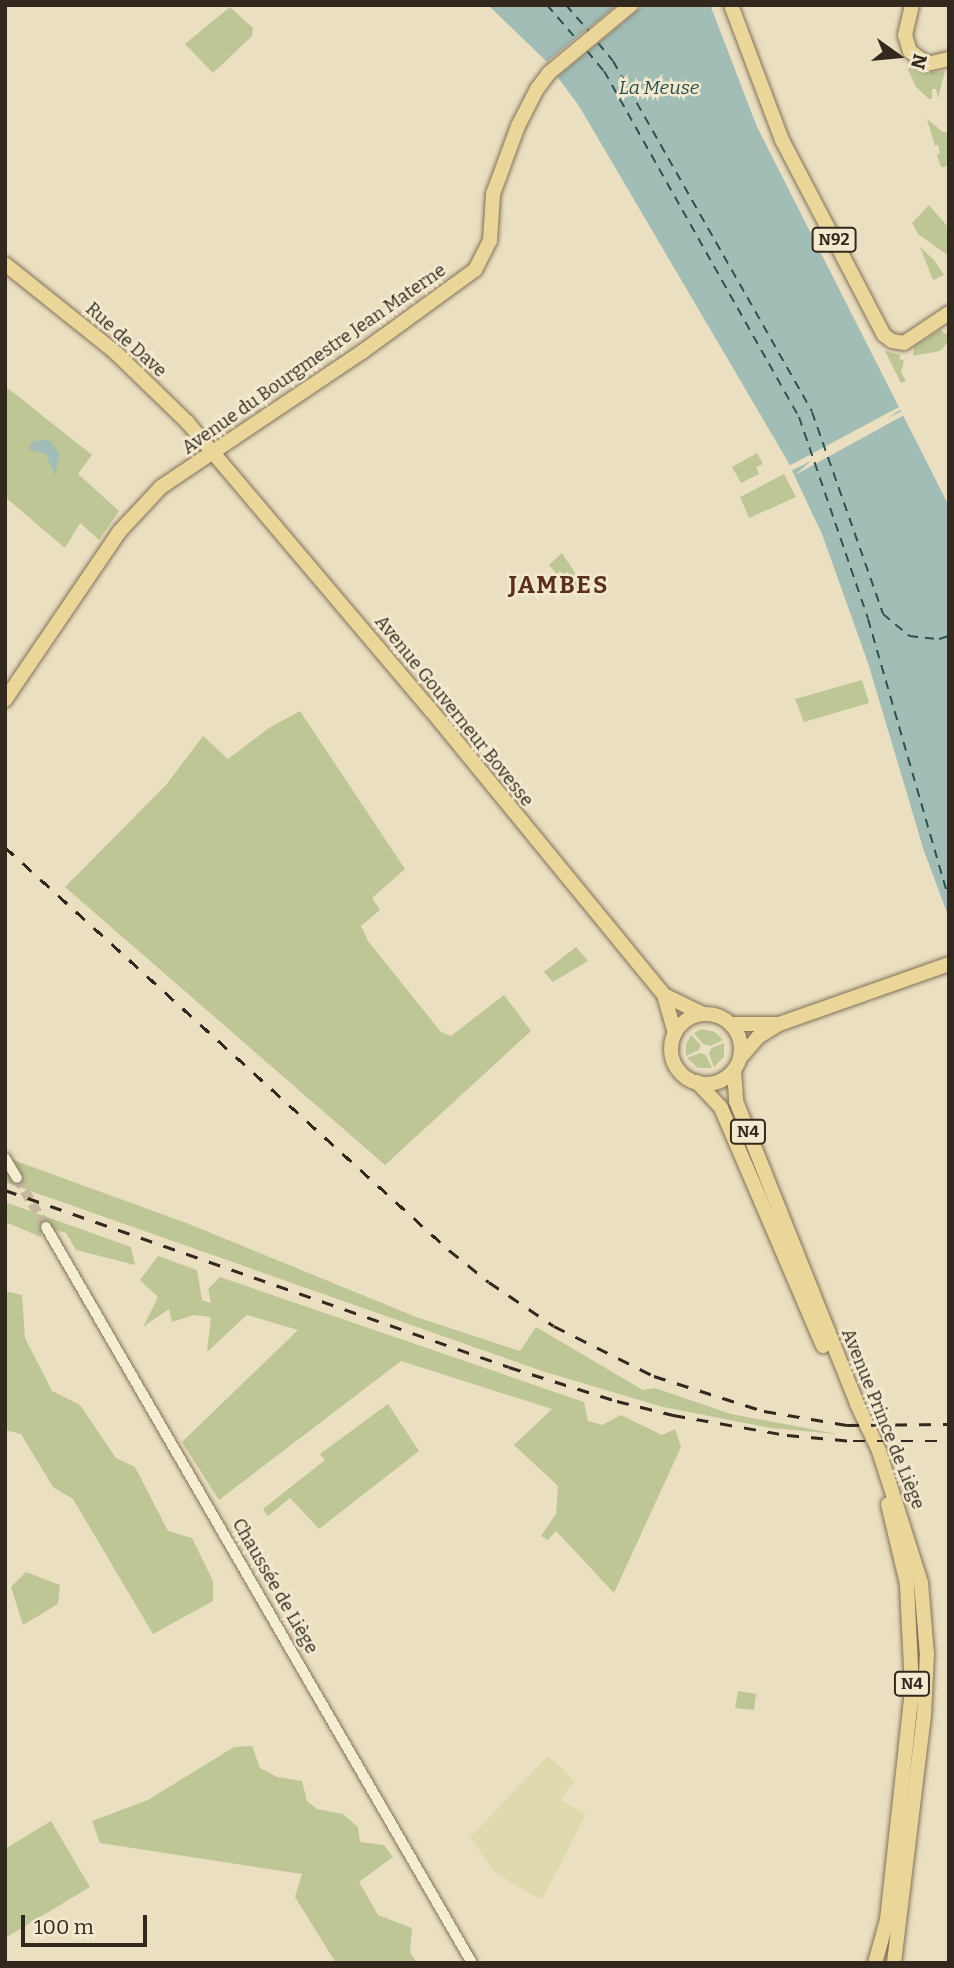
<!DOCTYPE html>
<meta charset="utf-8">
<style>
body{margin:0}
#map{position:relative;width:954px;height:1968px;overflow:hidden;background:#eadfc0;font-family:Bitter,serif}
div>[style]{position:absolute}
.farmland>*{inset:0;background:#dfd9ae}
.green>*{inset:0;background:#bec695}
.water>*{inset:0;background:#a2bcb6}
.pier>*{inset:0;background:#eadfc0}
.ferry>*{height:2px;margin-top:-1px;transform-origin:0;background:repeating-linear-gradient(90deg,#2d5150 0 9px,transparent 0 16px)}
.minor-tunnel>*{height:10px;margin-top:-5px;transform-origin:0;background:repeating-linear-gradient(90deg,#c5ba9f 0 10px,transparent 0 15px)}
.roads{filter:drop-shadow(0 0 2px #817159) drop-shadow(0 0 2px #817159)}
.minor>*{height:10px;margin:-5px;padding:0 5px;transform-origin:5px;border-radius:5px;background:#f5edd2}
.major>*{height:14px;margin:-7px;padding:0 7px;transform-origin:7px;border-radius:7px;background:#ebd69a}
.major>.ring{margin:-7px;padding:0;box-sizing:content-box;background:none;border:14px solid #ebd69a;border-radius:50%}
.rail>*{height:2.5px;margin-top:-1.25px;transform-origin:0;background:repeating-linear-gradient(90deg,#32281d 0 12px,transparent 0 24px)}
span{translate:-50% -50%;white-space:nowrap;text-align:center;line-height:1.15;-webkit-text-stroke:5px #f2e9cf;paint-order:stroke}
.shield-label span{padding:2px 5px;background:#f2e9cf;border:2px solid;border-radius:5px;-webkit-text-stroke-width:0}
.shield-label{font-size:16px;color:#32281d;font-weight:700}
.street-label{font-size:18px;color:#32281d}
.water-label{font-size:19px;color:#2d5150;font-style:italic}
.district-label{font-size:24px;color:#5b2f20;font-weight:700;letter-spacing:2px}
.frame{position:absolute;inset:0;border:7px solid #32281d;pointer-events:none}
.north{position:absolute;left:863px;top:21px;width:70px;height:70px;-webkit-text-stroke:5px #f2e9cf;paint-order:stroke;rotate:105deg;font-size:19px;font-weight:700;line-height:28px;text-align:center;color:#32281d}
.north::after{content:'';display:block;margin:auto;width:24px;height:32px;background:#32281d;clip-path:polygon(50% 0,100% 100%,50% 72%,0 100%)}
.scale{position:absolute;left:21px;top:1915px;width:126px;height:32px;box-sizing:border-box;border:4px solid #32281d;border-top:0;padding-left:9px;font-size:21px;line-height:24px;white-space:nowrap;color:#32281d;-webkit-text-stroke:5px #f2e9cf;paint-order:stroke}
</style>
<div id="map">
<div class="farmland">
<i style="clip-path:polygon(548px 1756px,575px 1781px,560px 1800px,586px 1814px,542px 1900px,511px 1883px,492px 1869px,470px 1837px)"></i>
</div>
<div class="green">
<i style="clip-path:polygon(230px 7px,253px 28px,252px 36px,213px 73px,185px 44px)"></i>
<i style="clip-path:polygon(910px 66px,928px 72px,945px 71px,938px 98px,936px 89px,932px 89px,932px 99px,929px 99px,916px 87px,908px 70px)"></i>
<i style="clip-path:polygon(927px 119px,943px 132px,949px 133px,949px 164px,944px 167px,941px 167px,937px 155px,940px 153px,938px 145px,935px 146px)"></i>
<i style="clip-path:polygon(929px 205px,949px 228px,949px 256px,918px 234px,912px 223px)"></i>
<i style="clip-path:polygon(920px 247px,934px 260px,944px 275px,933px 280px)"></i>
<i style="clip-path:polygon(941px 329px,944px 334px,949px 331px,949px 341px,940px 351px,913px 356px,914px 347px)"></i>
<i style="clip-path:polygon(885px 351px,901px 355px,899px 358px,904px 361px,901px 372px,906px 381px,901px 383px)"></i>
<i style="clip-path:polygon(5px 386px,92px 455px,78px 474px,119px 511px,99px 540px,80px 523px,65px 548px,5px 497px)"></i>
<i style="clip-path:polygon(757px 453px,763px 464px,756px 467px,759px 474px,741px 483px,732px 467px)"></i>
<i style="clip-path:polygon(784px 474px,796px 497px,749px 518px,740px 497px)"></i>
<i style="clip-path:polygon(562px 553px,583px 585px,572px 592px,549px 565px)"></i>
<i style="clip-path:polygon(862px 680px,869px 703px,804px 722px,795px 699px)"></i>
<i style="clip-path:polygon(300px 711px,405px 869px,372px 898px,380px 910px,361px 926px,368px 941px,441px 1032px,451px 1036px,504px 995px,531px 1031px,385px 1165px,65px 887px,166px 785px,203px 736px,228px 759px,269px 728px)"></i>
<i style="clip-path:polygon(576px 947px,588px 961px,553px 982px,544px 972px)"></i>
<i style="clip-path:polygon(702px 1029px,715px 1032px,723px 1040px,710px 1046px,703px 1044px,694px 1033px)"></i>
<i style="clip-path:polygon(691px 1035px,701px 1045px,699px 1050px,686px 1056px,686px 1044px)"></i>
<i style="clip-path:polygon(724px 1043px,724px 1057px,714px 1067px,709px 1054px,711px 1048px)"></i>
<i style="clip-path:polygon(700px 1053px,706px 1055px,712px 1068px,698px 1068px,687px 1058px)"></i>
<i style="clip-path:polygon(5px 1157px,189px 1224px,416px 1317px,520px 1351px,536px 1327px,643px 1390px,655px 1388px,731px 1414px,837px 1434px,771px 1428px,663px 1407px,542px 1371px,5px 1182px)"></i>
<i style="clip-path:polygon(5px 1202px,131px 1247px,135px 1265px,76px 1250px,66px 1233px,42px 1225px,41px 1237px,5px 1222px)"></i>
<i style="clip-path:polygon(158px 1256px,197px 1270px,202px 1300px,211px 1303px,208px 1289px,220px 1277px,584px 1402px,588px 1421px,602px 1425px,621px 1415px,662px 1435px,675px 1429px,681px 1447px,614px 1593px,556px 1531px,548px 1540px,541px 1536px,556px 1514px,558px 1486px,514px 1445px,552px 1409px,401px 1361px,219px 1500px,182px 1442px,298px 1330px,247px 1315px,207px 1352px,211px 1317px,193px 1315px,172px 1322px,169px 1309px,143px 1327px,158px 1297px,140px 1280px)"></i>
<i style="clip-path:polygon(5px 1291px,22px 1295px,25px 1338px,52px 1391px,80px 1405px,116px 1458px,135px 1467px,168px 1531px,192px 1538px,213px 1581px,213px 1601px,153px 1634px,73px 1499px,53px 1487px,21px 1434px,5px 1430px)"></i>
<i style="clip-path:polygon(388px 1404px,419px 1451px,319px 1529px,290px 1498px,268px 1516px,263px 1509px,325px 1460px,320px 1454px)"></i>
<i style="clip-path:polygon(26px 1572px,60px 1585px,58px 1604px,23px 1625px,11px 1587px)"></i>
<i style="clip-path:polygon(738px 1691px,756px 1694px,754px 1710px,735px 1708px)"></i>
<i style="clip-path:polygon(252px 1746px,260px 1768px,277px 1777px,302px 1781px,307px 1801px,317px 1809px,343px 1814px,358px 1827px,360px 1842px,384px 1845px,393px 1857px,359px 1882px,378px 1915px,412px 1928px,410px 1952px,417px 1963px,336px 1963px,295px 1897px,302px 1874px,100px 1843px,92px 1821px,148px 1800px,234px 1747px)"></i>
<i style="clip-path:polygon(51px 1821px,90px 1887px,5px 1938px,5px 1849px)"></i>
</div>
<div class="water">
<i style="clip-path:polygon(488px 5px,711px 7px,757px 127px,949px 506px,949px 918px,924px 851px,869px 666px,822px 534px,787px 460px,579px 106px,545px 60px)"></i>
<i style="clip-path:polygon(44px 439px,52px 442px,60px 455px,55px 476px,46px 454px,28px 449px,32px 442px)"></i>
</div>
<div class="pier">
<i style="clip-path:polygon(617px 5px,644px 5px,556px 78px,544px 64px)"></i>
<i style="clip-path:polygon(899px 407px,900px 410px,888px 418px,904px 410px,906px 414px,795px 475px,811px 461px,789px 472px,787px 467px)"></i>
</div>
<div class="ferry">
<i style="left:547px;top:5px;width:49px;rotate:49.1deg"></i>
<i style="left:566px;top:5px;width:37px;rotate:49deg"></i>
<i style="left:598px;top:43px;width:23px;rotate:50deg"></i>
<i style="left:613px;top:61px;width:403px;rotate:60.4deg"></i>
<i style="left:812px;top:412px;width:214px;rotate:70.6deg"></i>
<i style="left:883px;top:614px;width:34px;rotate:40deg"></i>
<i style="left:909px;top:636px;width:30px;rotate:6deg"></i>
<i style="left:939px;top:639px;width:10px;rotate:-17deg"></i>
<i style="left:587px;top:51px;width:26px;rotate:50deg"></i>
<i style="left:604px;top:71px;width:397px;rotate:60.6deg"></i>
<i style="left:799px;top:417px;width:213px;rotate:71.1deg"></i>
<i style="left:868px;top:619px;width:291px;rotate:73.9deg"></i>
</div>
<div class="minor-tunnel">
<i style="left:17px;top:1178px;width:57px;rotate:59.4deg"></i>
</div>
<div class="roads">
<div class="minor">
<i style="left:5px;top:1158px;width:23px;rotate:59deg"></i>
<i style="left:46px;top:1227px;width:850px;rotate:59.94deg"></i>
</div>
<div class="major">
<i style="left:731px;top:5px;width:144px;rotate:69.3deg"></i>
<i style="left:782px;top:140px;width:220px;rotate:62.4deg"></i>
<i style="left:884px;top:335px;width:10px;rotate:37deg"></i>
<i style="left:892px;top:341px;width:12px;rotate:9deg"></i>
<i style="left:904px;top:343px;width:54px;rotate:-33.7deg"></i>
<i style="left:912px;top:5px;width:31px;rotate:103deg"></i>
<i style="left:905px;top:35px;width:17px;rotate:73deg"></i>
<i style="left:910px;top:51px;width:21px;rotate:37deg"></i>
<i style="left:927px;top:64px;width:23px;rotate:-13deg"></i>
<i style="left:5px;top:264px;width:142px;rotate:38.7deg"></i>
<i style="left:116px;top:353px;width:100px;rotate:44.2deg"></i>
<i style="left:188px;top:423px;width:375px;rotate:49.8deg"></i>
<i style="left:430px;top:709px;width:370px;rotate:50.7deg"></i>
<i style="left:664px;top:995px;width:43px;rotate:26deg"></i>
<i style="left:5px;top:700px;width:204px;rotate:-55.8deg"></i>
<i style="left:120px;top:531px;width:60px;rotate:-47deg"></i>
<i style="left:161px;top:487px;width:242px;rotate:-33.9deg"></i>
<i style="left:362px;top:352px;width:140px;rotate:-36deg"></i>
<i style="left:475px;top:270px;width:33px;rotate:-63deg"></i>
<i style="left:490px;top:241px;width:47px;rotate:-86.3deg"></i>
<i style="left:493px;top:194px;width:72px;rotate:-69.8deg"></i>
<i style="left:518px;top:126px;width:42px;rotate:-62.8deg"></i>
<i style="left:537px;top:89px;width:20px;rotate:-53deg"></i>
<i style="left:549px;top:73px;width:107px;rotate:-39.7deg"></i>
<i style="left:664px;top:995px;width:40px;rotate:74deg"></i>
<i class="ring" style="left:671px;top:1014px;width:56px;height:56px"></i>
<i style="left:731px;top:1024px;width:46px"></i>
<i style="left:740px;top:1058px;width:28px;rotate:-49deg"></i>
<i style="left:758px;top:1037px;width:25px;rotate:-32deg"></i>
<i style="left:779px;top:1024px;width:180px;rotate:-19.4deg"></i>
<i style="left:734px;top:1070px;width:31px;rotate:86deg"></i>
<i style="left:736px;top:1101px;width:326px;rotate:68.2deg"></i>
<i style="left:857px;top:1404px;width:52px;rotate:64.9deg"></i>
<i style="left:879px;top:1451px;width:139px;rotate:72.3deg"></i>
<i style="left:921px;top:1583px;width:71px;rotate:85.2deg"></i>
<i style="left:927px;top:1654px;width:61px;rotate:92.8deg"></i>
<i style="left:924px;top:1715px;width:250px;rotate:96.9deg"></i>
<i style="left:697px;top:1082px;width:35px;rotate:47deg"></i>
<i style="left:721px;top:1108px;width:259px;rotate:66.8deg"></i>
<i style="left:875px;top:1963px;width:45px;rotate:-74.4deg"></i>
<i style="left:887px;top:1920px;width:233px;rotate:-83.8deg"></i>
<i style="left:912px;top:1688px;width:104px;rotate:-92.8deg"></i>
<i style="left:907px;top:1584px;width:82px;rotate:-103.4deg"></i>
</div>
</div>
<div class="rail">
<i style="left:5px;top:847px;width:600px;rotate:42.23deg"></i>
<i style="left:449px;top:1250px;width:51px;rotate:38.7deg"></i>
<i style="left:489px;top:1282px;width:78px;rotate:34.1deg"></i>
<i style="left:554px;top:1326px;width:112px;rotate:26.6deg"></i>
<i style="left:654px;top:1376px;width:115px;rotate:17.7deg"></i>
<i style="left:764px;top:1411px;width:84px;rotate:9.6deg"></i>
<i style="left:847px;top:1425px;width:102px;rotate:-0.6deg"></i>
<i style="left:5px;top:1190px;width:534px;rotate:19.35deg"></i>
<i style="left:509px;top:1367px;width:113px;rotate:17.5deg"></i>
<i style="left:617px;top:1401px;width:58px;rotate:14deg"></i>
<i style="left:673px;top:1415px;width:116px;rotate:10deg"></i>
<i style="left:787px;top:1435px;width:66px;rotate:5.2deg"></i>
<i style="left:853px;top:1441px;width:96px"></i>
</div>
<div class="shield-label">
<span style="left:834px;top:240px">N92</span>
<span style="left:748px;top:1132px">N4</span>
<span style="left:912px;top:1684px">N4</span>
</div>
<div class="street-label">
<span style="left:126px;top:340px;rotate:42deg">Rue de Dave</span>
<span style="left:314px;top:359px;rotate:-35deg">Avenue du Bourgmestre Jean Materne</span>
<span style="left:454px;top:711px;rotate:51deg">Avenue Gouverneur Bovesse</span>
<span style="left:883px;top:1419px;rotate:68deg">Avenue Prince de Liège</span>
<span style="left:275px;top:1586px;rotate:60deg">Chaussée de Liège</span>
</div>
<div class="water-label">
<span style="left:659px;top:88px">La Meuse</span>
</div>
<div class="district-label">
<span style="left:559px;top:586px">JAMBES</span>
</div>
<div class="frame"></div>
<div class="north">N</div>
<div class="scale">100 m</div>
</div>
